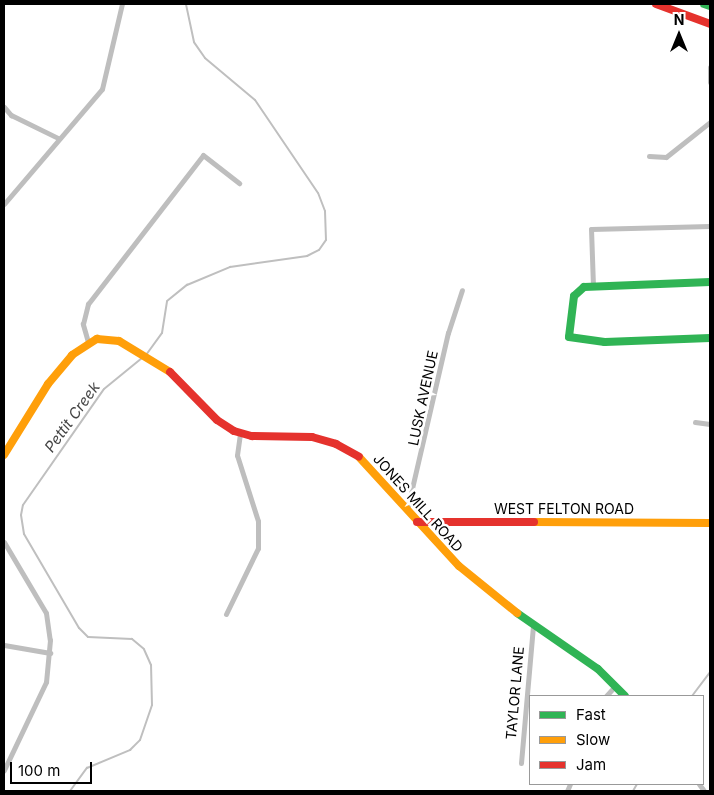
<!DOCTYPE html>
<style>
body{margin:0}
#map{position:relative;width:714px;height:795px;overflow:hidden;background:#fff;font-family:Inter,sans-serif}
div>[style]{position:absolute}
.stream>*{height:2px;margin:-1px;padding:0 1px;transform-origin:1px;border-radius:1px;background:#bfbfbf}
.street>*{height:5px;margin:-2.5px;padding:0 2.5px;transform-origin:2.5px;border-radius:2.5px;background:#bebebe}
.fast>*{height:8px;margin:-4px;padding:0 4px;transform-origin:4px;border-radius:4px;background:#30b455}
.slow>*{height:8px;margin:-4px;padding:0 4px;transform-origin:4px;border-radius:4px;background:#ff9f0a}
.jam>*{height:8px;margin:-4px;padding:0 4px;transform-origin:4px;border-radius:4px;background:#e5322d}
span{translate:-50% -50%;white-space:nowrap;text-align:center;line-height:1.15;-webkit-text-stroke:5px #fff;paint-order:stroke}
.street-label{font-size:14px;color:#000}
.water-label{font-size:15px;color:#444;font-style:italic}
.frame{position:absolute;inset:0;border:5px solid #000;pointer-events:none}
.legend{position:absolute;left:529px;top:695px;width:175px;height:90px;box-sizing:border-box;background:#fff;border:1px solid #999;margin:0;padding:6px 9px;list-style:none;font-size:15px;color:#000}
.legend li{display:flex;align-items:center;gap:10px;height:25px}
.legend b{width:25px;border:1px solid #999}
.north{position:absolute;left:654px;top:10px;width:50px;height:50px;-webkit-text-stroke:4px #fff;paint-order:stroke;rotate:0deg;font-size:14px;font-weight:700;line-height:20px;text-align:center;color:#000}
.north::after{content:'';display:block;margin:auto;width:18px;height:22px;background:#000;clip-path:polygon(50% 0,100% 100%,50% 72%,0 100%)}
.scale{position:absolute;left:10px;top:762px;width:82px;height:22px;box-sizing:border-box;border:2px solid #000;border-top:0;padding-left:6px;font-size:15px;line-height:18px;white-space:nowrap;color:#000;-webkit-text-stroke:4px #fff;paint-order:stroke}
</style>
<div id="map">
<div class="stream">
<i style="left:146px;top:355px;width:27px;rotate:-54deg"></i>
<i style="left:162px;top:333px;width:32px;rotate:-81deg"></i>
<i style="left:167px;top:301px;width:26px;rotate:-39deg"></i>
<i style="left:187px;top:285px;width:47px;rotate:-22.7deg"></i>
<i style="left:230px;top:267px;width:78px;rotate:-8.1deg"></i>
<i style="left:307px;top:256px;width:13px;rotate:-27deg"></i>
<i style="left:319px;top:250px;width:12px;rotate:-55deg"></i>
<i style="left:326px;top:240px;width:29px;rotate:-92deg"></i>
<i style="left:325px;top:211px;width:19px;rotate:-111deg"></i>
<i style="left:318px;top:193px;width:112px;rotate:-124.1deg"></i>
<i style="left:255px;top:100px;width:65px;rotate:-140deg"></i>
<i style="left:205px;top:58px;width:19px;rotate:-125deg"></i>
<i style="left:194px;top:42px;width:39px;rotate:-102deg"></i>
<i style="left:692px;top:696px;width:30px;rotate:-53deg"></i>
<i style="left:70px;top:791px;width:29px;rotate:-54deg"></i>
<i style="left:87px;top:768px;width:47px;rotate:-22.7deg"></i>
<i style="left:130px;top:750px;width:14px;rotate:-45deg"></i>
<i style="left:140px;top:740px;width:37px;rotate:-71deg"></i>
<i style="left:152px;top:705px;width:40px;rotate:-91.4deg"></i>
<i style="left:151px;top:665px;width:17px;rotate:-114deg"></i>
<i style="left:144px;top:649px;width:16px;rotate:-140deg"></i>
<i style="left:132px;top:639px;width:44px;rotate:-177.4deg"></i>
<i style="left:88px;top:637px;width:13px;rotate:-135deg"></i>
<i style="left:79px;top:628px;width:109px;rotate:-120.3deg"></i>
<i style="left:24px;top:534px;width:19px;rotate:-99deg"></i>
<i style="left:21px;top:515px;width:10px;rotate:-79deg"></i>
<i style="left:23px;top:505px;width:141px;rotate:-55.1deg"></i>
<i style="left:104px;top:389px;width:49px;rotate:-39.2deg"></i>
<i style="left:633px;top:791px;width:8px;rotate:-60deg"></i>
</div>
<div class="street">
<i style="left:710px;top:67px;width:15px;rotate:90deg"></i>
<i style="left:4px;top:107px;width:11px;rotate:49deg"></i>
<i style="left:11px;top:115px;width:52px;rotate:26.1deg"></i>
<i style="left:649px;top:156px;width:17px;rotate:3deg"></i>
<i style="left:666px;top:157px;width:56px;rotate:-38.5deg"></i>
<i style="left:4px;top:204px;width:151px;rotate:-49.6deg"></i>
<i style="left:102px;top:89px;width:87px;rotate:-76.8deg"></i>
<i style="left:593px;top:286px;width:57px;rotate:-92deg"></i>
<i style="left:591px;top:229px;width:119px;rotate:-1.4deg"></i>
<i style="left:88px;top:342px;width:19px;rotate:-106deg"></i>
<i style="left:83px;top:324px;width:21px;rotate:-76deg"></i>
<i style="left:88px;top:304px;width:188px;rotate:-52.3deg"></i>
<i style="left:203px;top:155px;width:46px;rotate:37.9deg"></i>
<i style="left:695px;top:422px;width:15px;rotate:8deg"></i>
<i style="left:407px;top:510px;width:182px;rotate:-77deg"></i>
<i style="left:448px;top:333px;width:45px;rotate:-72deg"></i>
<i style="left:4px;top:542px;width:82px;rotate:59.4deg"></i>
<i style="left:46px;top:613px;width:27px;rotate:82deg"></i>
<i style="left:50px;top:640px;width:42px;rotate:95.4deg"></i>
<i style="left:46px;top:682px;width:98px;rotate:115.5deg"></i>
<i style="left:226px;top:614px;width:73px;rotate:-64.1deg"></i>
<i style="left:258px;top:548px;width:27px;rotate:-90deg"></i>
<i style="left:258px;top:521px;width:69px;rotate:-107.7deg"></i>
<i style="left:237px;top:455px;width:21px;rotate:-82deg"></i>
<i style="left:4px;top:645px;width:47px;rotate:9.9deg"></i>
<i style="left:606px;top:696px;width:13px;rotate:-48deg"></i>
<i style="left:521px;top:763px;width:139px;rotate:-85deg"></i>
<i style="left:699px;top:784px;width:9px;rotate:54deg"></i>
<i style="left:567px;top:791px;width:8px;rotate:-67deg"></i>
</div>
<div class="fast">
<i style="left:704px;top:4px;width:6px;rotate:18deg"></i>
<i style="left:710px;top:282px;width:126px;rotate:177.7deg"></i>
<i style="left:584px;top:287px;width:13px;rotate:138deg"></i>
<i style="left:574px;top:296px;width:41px;rotate:97deg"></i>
<i style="left:569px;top:337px;width:36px;rotate:8deg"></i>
<i style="left:605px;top:342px;width:105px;rotate:-2.2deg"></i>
<i style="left:517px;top:613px;width:98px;rotate:34.7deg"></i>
<i style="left:598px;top:669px;width:38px;rotate:45deg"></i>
</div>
<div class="slow">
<i style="left:4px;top:455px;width:84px;rotate:-58.2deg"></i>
<i style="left:48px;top:384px;width:38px;rotate:-50deg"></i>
<i style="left:72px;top:355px;width:30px;rotate:-33deg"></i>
<i style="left:97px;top:339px;width:22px;rotate:5deg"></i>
<i style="left:119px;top:341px;width:60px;rotate:31.3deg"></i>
<i style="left:359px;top:457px;width:148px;rotate:47.5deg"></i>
<i style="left:459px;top:566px;width:75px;rotate:39deg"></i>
<i style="left:534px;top:522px;width:176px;rotate:0.3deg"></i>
</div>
<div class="jam">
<i style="left:656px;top:4px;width:58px;rotate:20.3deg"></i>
<i style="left:170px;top:372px;width:67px;rotate:45.6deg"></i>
<i style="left:217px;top:420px;width:20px;rotate:33deg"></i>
<i style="left:234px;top:431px;width:19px;rotate:16deg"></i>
<i style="left:252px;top:436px;width:60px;rotate:1deg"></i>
<i style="left:312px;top:437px;width:25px;rotate:16deg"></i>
<i style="left:336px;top:444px;width:26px;rotate:29deg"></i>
<i style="left:417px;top:522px;width:117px"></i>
</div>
<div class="street-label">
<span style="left:423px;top:398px;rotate:-78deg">LUSK AVENUE</span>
<span style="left:418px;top:503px;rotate:48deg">JONES MILL ROAD</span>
<span style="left:564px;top:509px">WEST FELTON ROAD</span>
<span style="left:515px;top:693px;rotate:-85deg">TAYLOR LANE</span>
</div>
<div class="water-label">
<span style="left:72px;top:417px;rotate:-54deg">Pettit Creek</span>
</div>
<div class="frame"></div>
<ul class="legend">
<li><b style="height:6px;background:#30b455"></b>Fast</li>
<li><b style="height:6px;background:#ff9f0a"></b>Slow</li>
<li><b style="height:6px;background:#e5322d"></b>Jam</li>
</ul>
<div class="north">N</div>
<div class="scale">100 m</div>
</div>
